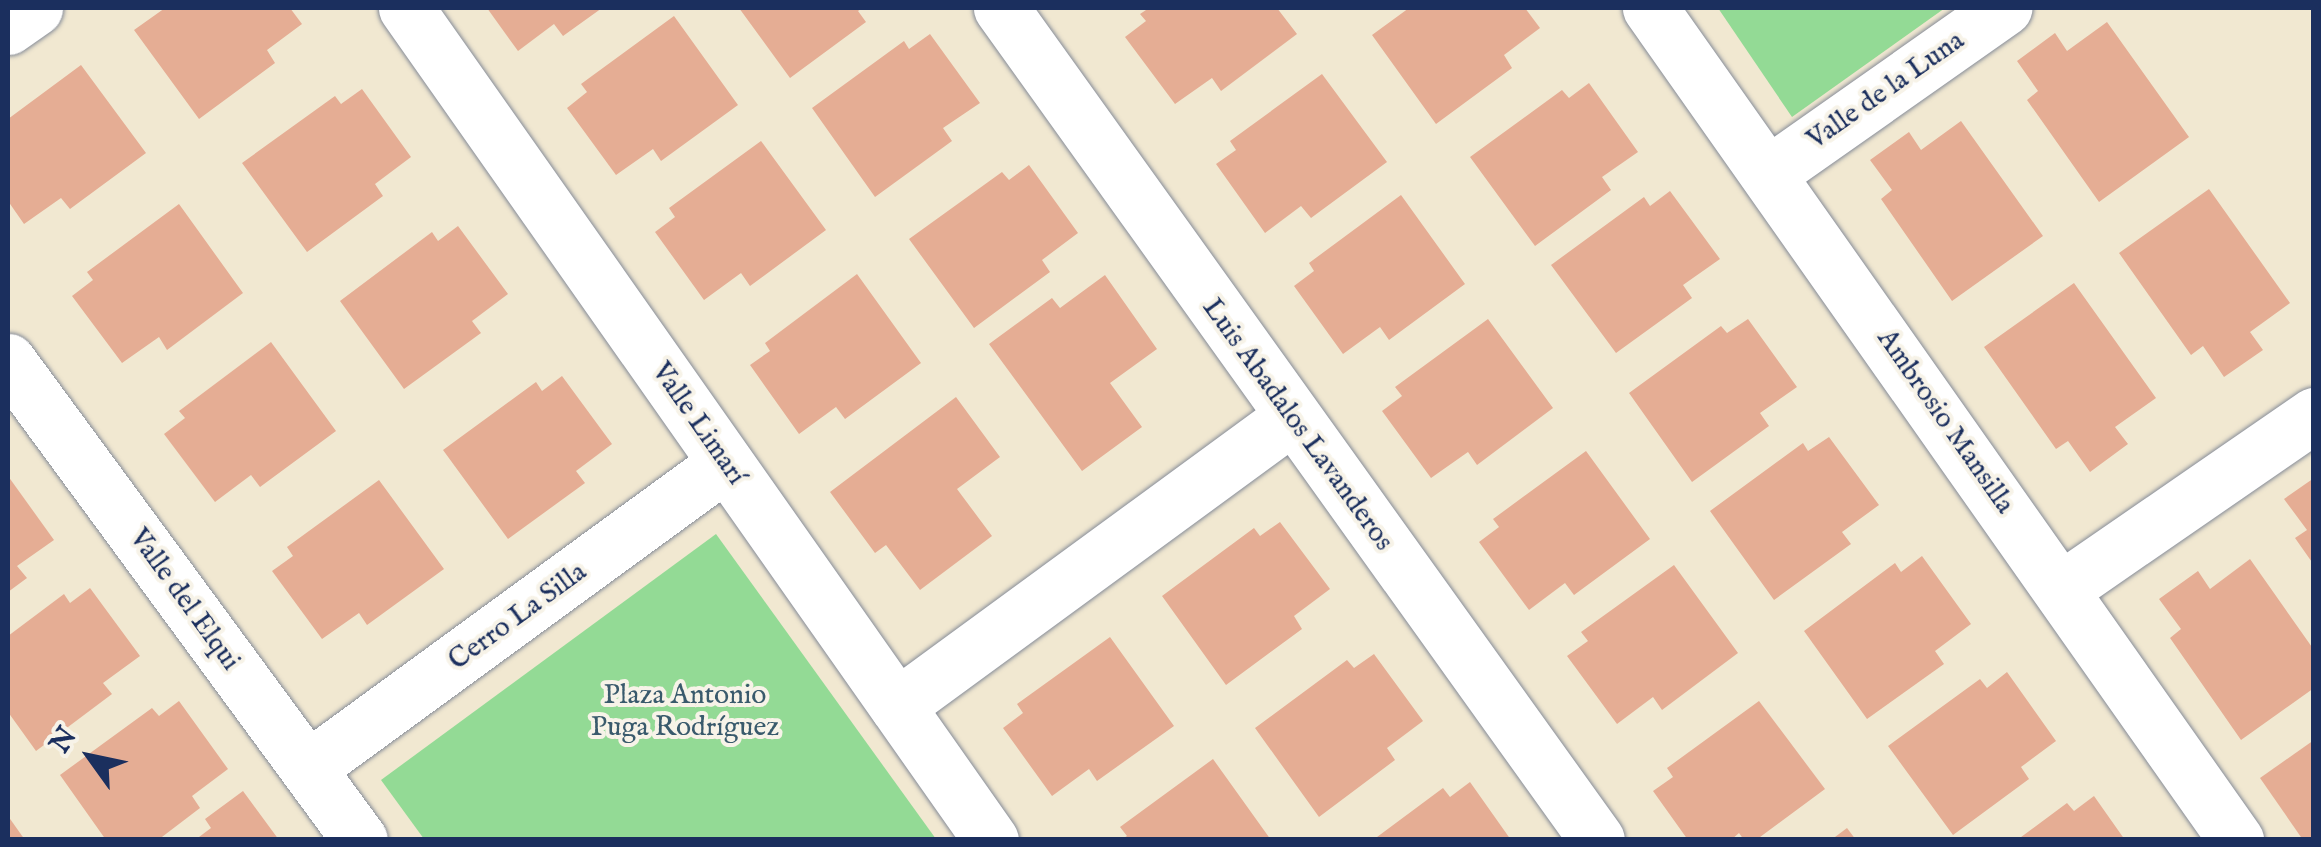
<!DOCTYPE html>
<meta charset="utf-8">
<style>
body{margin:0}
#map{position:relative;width:2321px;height:847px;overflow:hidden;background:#f1e8d1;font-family:"IM FELL English",serif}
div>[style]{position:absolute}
.green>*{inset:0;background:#93da95}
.building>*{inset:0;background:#e5ad94}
.roads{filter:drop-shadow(0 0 2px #868c98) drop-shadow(0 0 2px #868c98)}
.minor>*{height:55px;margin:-27.5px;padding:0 27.5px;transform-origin:27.5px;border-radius:27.5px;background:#fff}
span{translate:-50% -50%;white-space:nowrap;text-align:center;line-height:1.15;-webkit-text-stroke:8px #f7f3e8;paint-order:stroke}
.street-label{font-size:28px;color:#1b2f5e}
.park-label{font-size:28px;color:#395a6c}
.frame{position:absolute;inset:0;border:10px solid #1b2f5e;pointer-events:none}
.north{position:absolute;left:40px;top:707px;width:100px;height:100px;-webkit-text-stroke:8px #f7f3e8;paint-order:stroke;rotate:303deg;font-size:28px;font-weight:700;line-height:40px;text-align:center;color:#1b2f5e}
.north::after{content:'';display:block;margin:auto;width:35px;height:45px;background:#1b2f5e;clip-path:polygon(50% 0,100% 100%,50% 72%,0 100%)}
</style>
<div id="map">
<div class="green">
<i style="clip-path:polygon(1718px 8px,1945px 8px,1792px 117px)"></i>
<i style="clip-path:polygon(716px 534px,936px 839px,424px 839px,381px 780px)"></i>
</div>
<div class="building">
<i style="clip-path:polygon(165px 8px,290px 8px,302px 24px,267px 50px,275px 63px,199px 119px,134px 30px)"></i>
<i style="clip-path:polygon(487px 8px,602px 8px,563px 36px,554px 24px,518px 51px)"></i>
<i style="clip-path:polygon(739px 8px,862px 8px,858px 11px,866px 22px,790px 78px)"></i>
<i style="clip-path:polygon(1149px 8px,1277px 8px,1297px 34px,1221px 91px,1212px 78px,1175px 104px,1125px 37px,1146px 21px,1140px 14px)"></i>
<i style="clip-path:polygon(1409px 8px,1525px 8px,1540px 28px,1504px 55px,1512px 68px,1436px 124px,1372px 35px)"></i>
<i style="clip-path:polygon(674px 16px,738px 105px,661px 161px,653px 149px,616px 175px,567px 108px,587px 92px,581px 84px)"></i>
<i style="clip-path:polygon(2107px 22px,2189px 137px,2099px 202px,2027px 100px,2038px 91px,2017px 61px,2055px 33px,2067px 51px)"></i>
<i style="clip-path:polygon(930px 34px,980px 103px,943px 128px,952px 141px,875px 197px,812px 108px,904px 41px,909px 49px)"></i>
<i style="clip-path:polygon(81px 65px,146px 153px,70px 209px,61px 198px,24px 224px,8px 201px,8px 119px)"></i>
<i style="clip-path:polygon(1322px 74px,1387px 162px,1311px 218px,1301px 206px,1265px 233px,1216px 164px,1236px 150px,1230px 141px)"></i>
<i style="clip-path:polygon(1589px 83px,1638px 152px,1602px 177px,1611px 190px,1535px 246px,1470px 157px,1562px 90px,1569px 98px)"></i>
<i style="clip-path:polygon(362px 89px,411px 157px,375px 184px,383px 196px,307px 252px,242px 163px,335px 96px,341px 104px)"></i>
<i style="clip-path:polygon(1961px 121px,2043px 236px,1952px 301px,1881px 199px,1892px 190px,1870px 160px,1909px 132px,1921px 150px)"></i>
<i style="clip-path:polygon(761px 141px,826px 230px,750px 286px,741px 273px,704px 300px,655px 232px,675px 217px,669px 208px)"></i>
<i style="clip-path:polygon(1029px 165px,1078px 233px,1042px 260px,1050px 272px,974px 328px,909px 239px,1002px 172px,1009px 180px)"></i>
<i style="clip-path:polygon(2209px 189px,2290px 303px,2250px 332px,2263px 350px,2224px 377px,2203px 346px,2191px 355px,2119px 253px)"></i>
<i style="clip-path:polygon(1670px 191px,1720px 259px,1683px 285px,1692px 298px,1616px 353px,1551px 265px,1644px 197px,1650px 206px)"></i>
<i style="clip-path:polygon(1401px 195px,1465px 284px,1389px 340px,1380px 327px,1343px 354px,1294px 286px,1314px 271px,1309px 263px)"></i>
<i style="clip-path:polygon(179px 204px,243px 293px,167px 350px,159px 337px,122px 363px,72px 296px,93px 280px,87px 272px)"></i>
<i style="clip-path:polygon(458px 226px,508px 294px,472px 321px,481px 333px,404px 389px,340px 301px,432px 232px,438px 241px)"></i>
<i style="clip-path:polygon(857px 274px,921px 363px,845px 419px,836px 407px,799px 434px,750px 365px,770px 351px,765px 343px)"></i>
<i style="clip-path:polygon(1105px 275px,1157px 349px,1110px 383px,1142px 427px,1082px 471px,989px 344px,1052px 298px,1060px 308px)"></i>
<i style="clip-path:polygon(2074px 283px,2156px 398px,2115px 427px,2128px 444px,2090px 472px,2068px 441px,2056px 449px,1984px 347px)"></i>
<i style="clip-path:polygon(1488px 319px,1553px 408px,1477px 465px,1468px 452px,1431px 478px,1382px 411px,1402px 396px,1395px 387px)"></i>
<i style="clip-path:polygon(1748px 319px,1797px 387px,1760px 413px,1769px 426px,1692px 482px,1629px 393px,1721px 326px,1727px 333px)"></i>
<i style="clip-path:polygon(271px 342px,336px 431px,260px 487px,251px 475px,215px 502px,164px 434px,185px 418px,179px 411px)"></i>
<i style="clip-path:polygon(562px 376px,612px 444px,576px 471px,585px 483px,508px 539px,443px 450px,536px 382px,542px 391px)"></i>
<i style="clip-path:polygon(956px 397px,1000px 457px,957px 489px,992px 536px,920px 590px,886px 545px,875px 553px,830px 492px)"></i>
<i style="clip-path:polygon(1829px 437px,1879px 505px,1842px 532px,1851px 544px,1774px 600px,1710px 511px,1803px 443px,1808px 451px)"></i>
<i style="clip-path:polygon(1586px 451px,1650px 539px,1574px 595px,1565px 583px,1529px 610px,1479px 542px,1499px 527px,1493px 519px)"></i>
<i style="clip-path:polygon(8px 476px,54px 540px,17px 566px,27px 578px,8px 592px)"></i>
<i style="clip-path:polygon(2314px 478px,2314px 565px,2295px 538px,2307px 530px,2284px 499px)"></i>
<i style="clip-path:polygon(379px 480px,444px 569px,367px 625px,359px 613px,322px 639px,272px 571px,293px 556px,287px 547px)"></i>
<i style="clip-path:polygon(1280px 522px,1330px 589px,1294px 616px,1302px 629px,1226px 685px,1162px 596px,1254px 528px,1260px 536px)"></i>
<i style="clip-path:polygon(1922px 556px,1971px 624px,1935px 651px,1944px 664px,1867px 719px,1804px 631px,1895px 563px,1901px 572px)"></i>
<i style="clip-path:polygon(2250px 559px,2314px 650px,2314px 688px,2241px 740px,2170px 638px,2181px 629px,2159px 599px,2198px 571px,2210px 589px)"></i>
<i style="clip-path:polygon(1674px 565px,1738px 653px,1662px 710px,1653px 697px,1617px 724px,1567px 656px,1588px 641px,1581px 632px)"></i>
<i style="clip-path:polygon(90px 588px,140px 656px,103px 683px,112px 694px,36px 751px,8px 712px,8px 636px,64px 594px,70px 603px)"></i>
<i style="clip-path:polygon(1110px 637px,1174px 726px,1097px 781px,1089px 769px,1052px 796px,1003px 728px,1023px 713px,1017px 704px)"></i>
<i style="clip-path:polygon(1374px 654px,1423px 721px,1387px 748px,1395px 760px,1319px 817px,1255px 728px,1347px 660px,1354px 668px)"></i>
<i style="clip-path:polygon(2007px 672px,2056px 741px,2021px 767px,2029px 779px,1953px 835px,1888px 746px,1980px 679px,1987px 688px)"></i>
<i style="clip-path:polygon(179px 701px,228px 769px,192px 796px,200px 808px,158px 840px,106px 840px,60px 775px,152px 708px,159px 716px)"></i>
<i style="clip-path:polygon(1759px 701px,1825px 789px,1756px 840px,1744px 840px,1739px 833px,1731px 840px,1688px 840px,1653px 791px,1673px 777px,1667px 768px)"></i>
<i style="clip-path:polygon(2314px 740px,2314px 840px,2303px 840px,2260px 778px)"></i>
<i style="clip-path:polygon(1213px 759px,1271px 840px,1121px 840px,1127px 836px,1120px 827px)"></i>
<i style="clip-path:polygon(1470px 782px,1511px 840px,1373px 840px,1443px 788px,1450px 797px)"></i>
<i style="clip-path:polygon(243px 791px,279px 840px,195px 840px,211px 828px,205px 819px)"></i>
<i style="clip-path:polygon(2094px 796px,2125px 840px,2017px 840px,2067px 803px,2074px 811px)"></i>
<i style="clip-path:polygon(8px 816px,25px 840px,8px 840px)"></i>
<i style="clip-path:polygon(1847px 828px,1856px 840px,1831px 840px)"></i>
</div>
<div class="roads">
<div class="minor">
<i style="left:406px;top:8px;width:1017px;rotate:54.89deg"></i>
<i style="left:1001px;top:8px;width:1023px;rotate:54.38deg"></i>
<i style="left:1650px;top:8px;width:1018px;rotate:54.84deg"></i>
<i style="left:8px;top:27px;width:33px;rotate:-35deg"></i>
<i style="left:1768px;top:174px;width:289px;rotate:-35.1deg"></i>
<i style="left:8px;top:361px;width:594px;rotate:53.69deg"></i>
<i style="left:2063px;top:588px;width:305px;rotate:-34.6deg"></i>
<i style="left:897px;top:706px;width:488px;rotate:-36.2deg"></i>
<i style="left:308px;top:768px;width:517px;rotate:-36.12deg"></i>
</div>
</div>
<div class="street-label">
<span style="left:1886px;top:91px;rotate:-35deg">Valle de la Luna</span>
<span style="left:1945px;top:422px;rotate:55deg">Ambrosio Mansilla</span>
<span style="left:698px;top:424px;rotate:55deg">Valle Limarí</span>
<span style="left:1297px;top:425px;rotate:54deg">Luis Abadalos Lavanderos</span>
<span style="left:184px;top:600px;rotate:54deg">Valle del Elqui</span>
<span style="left:518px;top:617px;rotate:-36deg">Cerro La Silla</span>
</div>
<div class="park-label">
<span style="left:685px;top:712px">Plaza Antonio<br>Puga Rodríguez</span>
</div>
<div class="frame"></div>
<div class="north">N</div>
</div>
